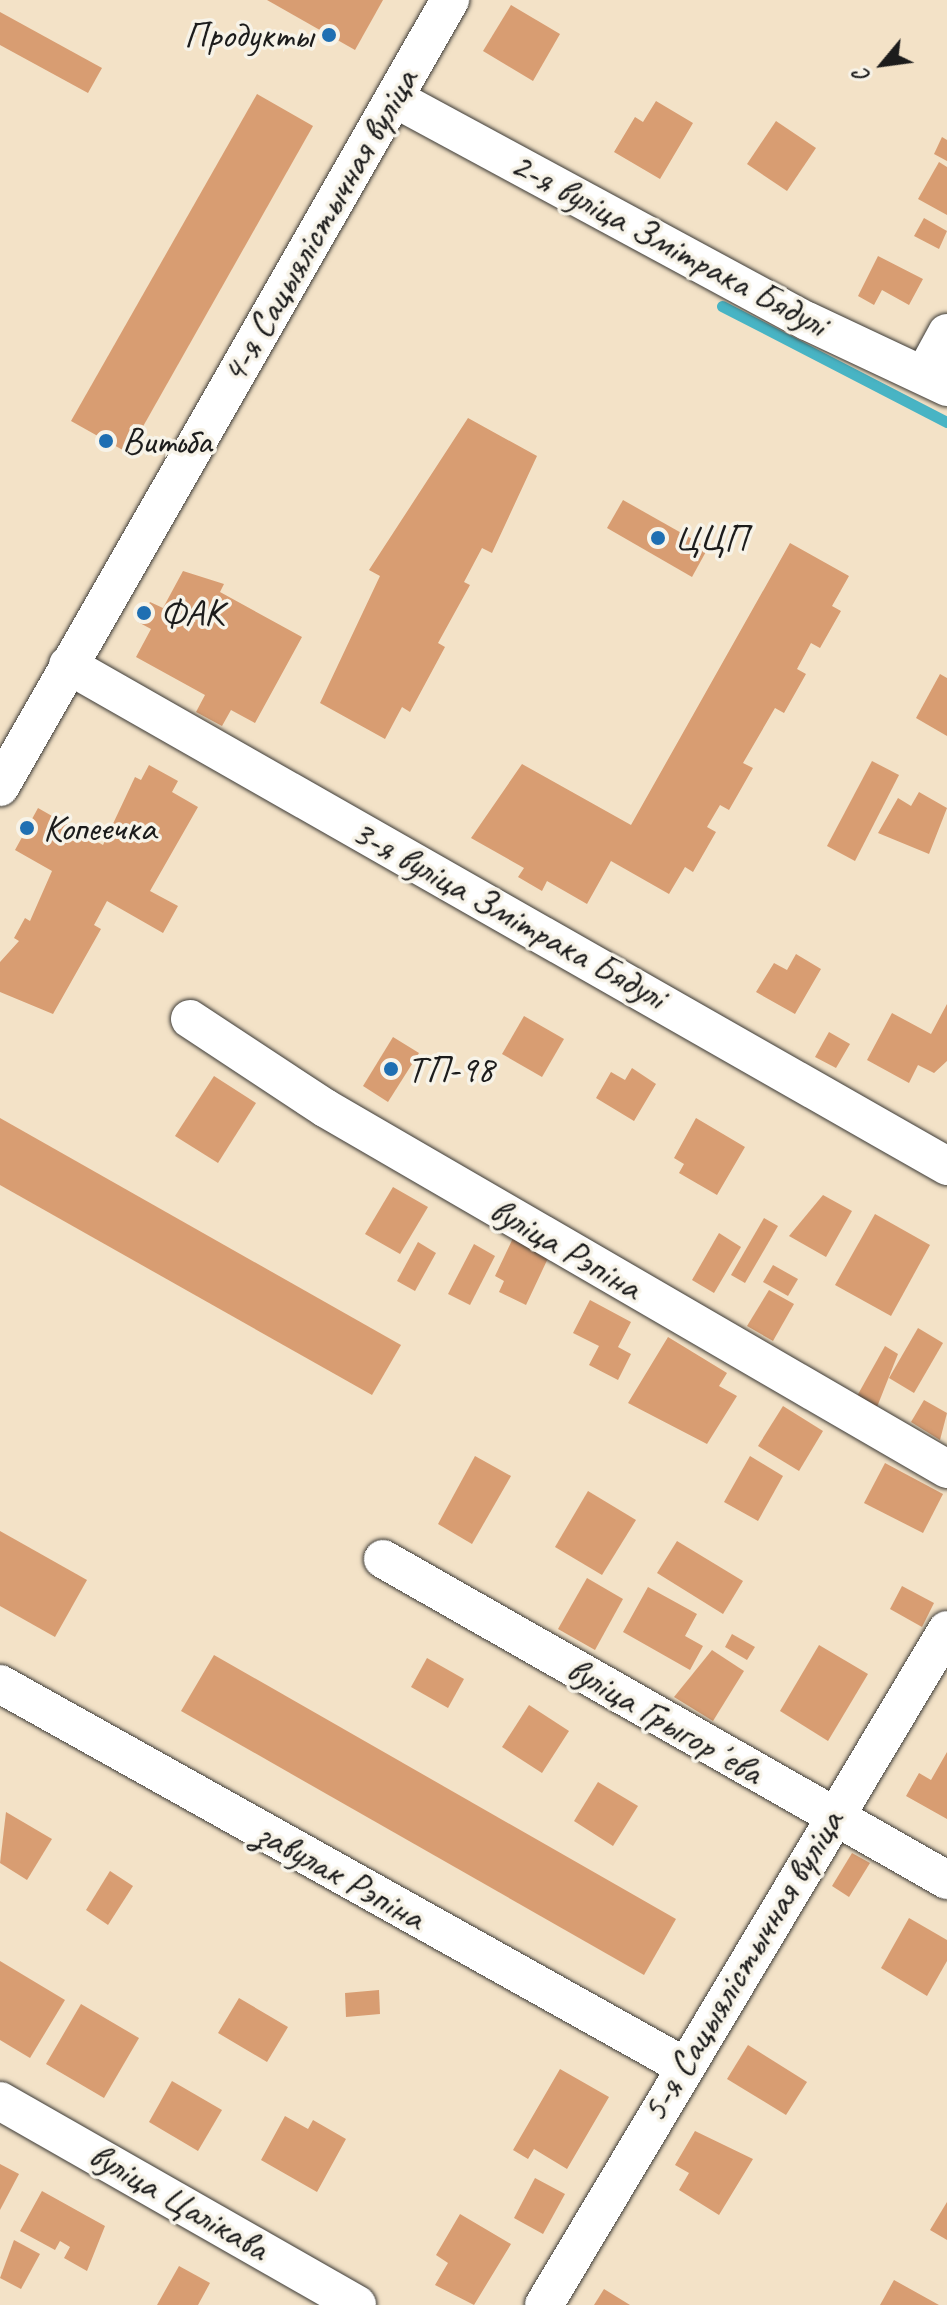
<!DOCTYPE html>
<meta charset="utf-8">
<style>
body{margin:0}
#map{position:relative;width:947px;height:2305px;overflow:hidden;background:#f3e2c7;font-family:Caveat,sans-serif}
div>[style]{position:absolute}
.stream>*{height:11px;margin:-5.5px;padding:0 5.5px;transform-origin:5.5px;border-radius:5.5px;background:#48b4c4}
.building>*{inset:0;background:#d89d72}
.roads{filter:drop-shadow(0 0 2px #3c3a36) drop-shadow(0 0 2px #3c3a36)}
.minor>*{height:38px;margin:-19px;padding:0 19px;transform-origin:19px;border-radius:19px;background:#fff}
.dots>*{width:22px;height:22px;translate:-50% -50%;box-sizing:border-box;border:4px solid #f7f3e8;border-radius:50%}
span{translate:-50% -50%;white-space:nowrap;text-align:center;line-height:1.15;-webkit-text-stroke:7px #f7f3e8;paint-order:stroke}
.poi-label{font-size:38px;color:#1c1c1c}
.right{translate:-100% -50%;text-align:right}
.left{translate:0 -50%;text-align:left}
.street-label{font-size:38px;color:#1c1c1c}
.north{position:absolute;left:843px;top:24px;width:80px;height:80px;-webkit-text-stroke:6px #f7f3e8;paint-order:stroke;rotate:241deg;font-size:22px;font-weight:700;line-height:32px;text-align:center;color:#1c1c1c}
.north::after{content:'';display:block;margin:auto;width:28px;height:36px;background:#1c1c1c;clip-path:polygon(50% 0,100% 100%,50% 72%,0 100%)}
</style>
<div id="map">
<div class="stream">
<i style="left:722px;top:306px;width:253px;rotate:27.3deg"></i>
</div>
<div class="building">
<i style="clip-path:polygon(267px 0,383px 0,355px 50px)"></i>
<i style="clip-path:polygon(511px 5px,560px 34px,533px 81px,483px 51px)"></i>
<i style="clip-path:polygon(0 12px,102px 68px,88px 93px,0 45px)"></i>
<i style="clip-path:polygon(257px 94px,313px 126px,128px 453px,71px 421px)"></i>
<i style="clip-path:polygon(656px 101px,693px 123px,660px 179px,614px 152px,635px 117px,643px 122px)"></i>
<i style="clip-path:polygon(776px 121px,816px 148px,787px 191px,747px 164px)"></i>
<i style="clip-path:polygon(942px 137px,947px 140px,947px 161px,934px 154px)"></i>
<i style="clip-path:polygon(939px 162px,947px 167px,947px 215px,918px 199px)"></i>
<i style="clip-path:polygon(924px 218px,947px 231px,939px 249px,914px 236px)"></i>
<i style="clip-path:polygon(878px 256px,923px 279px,909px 305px,882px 290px,874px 305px,858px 296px)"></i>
<i style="clip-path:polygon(468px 418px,537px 456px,492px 553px,482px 548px,464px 582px,470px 585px,438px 643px,445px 647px,410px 712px,402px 707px,385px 739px,320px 703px,380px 576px,369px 570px)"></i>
<i style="clip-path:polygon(623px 500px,708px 548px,692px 577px,607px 528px)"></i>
<i style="clip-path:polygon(790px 543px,849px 576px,832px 606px,841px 611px,820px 648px,811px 643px,797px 669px,806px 674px,784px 713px,775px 708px,743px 763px,753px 768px,729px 810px,720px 805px,707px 827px,716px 832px,693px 872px,685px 867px,669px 894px,611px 861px,587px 904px,547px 881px,542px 891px,518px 877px,524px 868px,471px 838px,522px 764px,631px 825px)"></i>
<i style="clip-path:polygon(183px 571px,224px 584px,220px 592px,302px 637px,255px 723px,231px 710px,222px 726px,196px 712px,205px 695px,136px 657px,151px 629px,138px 622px,150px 602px,163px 608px)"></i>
<i style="clip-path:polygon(940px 674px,947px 678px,947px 736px,916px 718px)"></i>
<i style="clip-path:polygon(872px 761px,899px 775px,855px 861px,827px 846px)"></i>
<i style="clip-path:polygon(149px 765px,178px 781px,172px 792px,198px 807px,150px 891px,178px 906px,163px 933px,107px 901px,94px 925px,101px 929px,53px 1014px,0 992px,0 962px,19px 941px,14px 938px,25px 918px,30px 921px,52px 871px,15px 850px,38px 808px,103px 845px,135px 777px,141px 780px)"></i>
<i style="clip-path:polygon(919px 792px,947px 808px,929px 854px,878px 833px,898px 798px,911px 806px)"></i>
<i style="clip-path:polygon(796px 954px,821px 969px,795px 1014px,756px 992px,774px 963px,787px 970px)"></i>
<i style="clip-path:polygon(947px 1004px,947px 1061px,934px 1073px,918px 1065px,909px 1083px,867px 1060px,892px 1013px,931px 1034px)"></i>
<i style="clip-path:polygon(524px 1016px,564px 1039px,542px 1077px,502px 1054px)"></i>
<i style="clip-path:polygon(829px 1032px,850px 1044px,836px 1068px,815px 1057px)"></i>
<i style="clip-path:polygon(393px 1037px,419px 1053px,388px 1102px,363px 1086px)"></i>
<i style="clip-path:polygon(632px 1068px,656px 1084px,634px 1121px,596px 1098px,611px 1072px,625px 1080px)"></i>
<i style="clip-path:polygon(214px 1076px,256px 1103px,218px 1163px,175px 1136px)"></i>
<i style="clip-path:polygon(0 1118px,401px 1345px,372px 1395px,0 1185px)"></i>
<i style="clip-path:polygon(696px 1118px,745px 1147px,717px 1195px,679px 1173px,684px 1164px,674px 1158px)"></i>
<i style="clip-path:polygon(393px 1187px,428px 1207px,400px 1254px,365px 1234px)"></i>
<i style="clip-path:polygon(823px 1195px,852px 1211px,826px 1257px,789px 1236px)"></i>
<i style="clip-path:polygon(875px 1214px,930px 1245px,891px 1316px,835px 1285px)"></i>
<i style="clip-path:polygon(764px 1218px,778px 1226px,745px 1283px,731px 1275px)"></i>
<i style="clip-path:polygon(719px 1233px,741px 1247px,714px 1293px,692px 1280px)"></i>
<i style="clip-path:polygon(514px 1236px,550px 1254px,526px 1305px,499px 1292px,504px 1281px,495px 1276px)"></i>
<i style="clip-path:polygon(418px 1242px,436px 1253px,415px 1291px,397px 1281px)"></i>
<i style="clip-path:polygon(474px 1244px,495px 1256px,470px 1305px,448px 1294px)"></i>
<i style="clip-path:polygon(773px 1265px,798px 1279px,788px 1296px,763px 1282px)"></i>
<i style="clip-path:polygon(769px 1290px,794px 1304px,773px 1341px,747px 1326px)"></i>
<i style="clip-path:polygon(590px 1300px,631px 1322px,618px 1347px,631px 1354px,618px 1380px,589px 1365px,599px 1346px,573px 1333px)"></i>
<i style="clip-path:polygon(918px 1328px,943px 1343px,914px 1393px,889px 1378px)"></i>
<i style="clip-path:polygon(668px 1337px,727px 1373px,719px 1386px,737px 1396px,707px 1444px,628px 1403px)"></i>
<i style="clip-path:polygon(885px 1346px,898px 1354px,877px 1407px,857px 1396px)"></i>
<i style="clip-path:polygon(924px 1400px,947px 1413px,940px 1440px,911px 1422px)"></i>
<i style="clip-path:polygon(783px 1406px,823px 1431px,799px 1471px,758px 1446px)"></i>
<i style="clip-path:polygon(475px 1456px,511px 1476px,472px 1544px,438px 1524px)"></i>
<i style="clip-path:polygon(750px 1456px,783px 1476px,758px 1521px,724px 1502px)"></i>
<i style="clip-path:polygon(885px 1463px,943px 1494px,923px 1533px,864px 1503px)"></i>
<i style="clip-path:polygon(588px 1491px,636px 1520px,602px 1575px,555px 1547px)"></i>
<i style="clip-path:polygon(0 1531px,87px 1580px,55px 1637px,0 1606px)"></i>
<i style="clip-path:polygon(677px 1541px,743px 1581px,723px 1614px,657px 1573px)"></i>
<i style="clip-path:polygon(587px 1578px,623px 1599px,595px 1650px,558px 1629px)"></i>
<i style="clip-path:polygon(902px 1586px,934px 1603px,922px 1627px,890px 1609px)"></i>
<i style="clip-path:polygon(648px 1587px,697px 1614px,685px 1636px,703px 1646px,690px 1670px,623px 1632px)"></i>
<i style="clip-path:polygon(732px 1634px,755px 1647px,747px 1660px,725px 1647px)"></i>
<i style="clip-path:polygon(819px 1645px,868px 1674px,828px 1741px,780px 1711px)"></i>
<i style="clip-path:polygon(712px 1650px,744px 1671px,713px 1721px,674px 1697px)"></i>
<i style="clip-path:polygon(214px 1655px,676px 1919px,644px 1975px,181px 1711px)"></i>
<i style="clip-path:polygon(427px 1658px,464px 1679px,448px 1708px,411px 1687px)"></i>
<i style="clip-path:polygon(529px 1705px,569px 1731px,542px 1773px,502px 1747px)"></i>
<i style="clip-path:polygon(947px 1752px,947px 1819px,906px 1796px,919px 1773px,931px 1780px)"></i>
<i style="clip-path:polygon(598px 1782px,638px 1806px,613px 1846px,574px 1821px)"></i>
<i style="clip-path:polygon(6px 1812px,52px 1839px,27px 1880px,0 1863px)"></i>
<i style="clip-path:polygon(852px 1853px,870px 1863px,849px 1897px,832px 1886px)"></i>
<i style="clip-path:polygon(110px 1871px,133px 1886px,108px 1925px,86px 1910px)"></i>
<i style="clip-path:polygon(909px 1918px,947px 1940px,947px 1961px,927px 1996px,881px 1968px)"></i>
<i style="clip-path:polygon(0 1961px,65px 2000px,30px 2058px,0 2040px)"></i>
<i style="clip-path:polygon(379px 1990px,380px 2014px,346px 2017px,345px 1993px)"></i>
<i style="clip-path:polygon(239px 1998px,288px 2027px,267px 2062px,218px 2033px)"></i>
<i style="clip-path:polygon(81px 2004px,139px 2038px,104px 2098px,46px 2064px)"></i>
<i style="clip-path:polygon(748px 2045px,807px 2082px,786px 2115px,727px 2079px)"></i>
<i style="clip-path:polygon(560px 2069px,609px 2097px,567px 2169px,534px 2149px,528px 2159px,513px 2150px)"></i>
<i style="clip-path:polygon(172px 2081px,222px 2110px,198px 2151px,149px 2122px)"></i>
<i style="clip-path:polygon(285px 2116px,308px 2129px,313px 2120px,346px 2139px,317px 2192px,261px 2160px)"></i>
<i style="clip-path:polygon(695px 2131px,753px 2159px,719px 2215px,679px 2190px,689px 2173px,675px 2165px)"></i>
<i style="clip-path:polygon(0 2164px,19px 2174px,0 2210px)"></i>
<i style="clip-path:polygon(535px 2178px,565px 2194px,543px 2234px,514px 2218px)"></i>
<i style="clip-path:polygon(42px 2191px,105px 2226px,87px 2271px,64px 2258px,70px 2247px,60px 2241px,55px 2250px,20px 2231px)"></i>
<i style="clip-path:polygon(947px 2202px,947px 2240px,930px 2230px)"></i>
<i style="clip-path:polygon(460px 2214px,511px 2244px,474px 2305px,435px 2285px,448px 2263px,436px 2255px)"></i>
<i style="clip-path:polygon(14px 2240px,40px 2254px,21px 2289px,0 2278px)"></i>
<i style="clip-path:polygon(179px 2266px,210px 2283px,198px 2305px,157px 2305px)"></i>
<i style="clip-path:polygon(894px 2280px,939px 2305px,880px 2305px)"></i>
<i style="clip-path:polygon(604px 2289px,630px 2305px,594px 2305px)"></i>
</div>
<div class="roads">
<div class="minor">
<i style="left:394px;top:98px;width:469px;rotate:28.4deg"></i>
<i style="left:807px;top:321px;width:155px;rotate:25.2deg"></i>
<i style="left:924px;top:375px;width:48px;rotate:-61.3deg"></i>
<i style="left:68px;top:665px;width:1012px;rotate:29.68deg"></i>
<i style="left:0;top:787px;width:907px;rotate:-60.24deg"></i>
<i style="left:190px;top:1019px;width:162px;rotate:33.4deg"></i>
<i style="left:325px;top:1108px;width:719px;rotate:30.13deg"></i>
<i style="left:383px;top:1559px;width:649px;rotate:29.65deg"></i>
<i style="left:0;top:1684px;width:781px;rotate:29.19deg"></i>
<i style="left:0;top:2101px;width:411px;rotate:29.7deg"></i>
<i style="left:544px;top:2305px;width:786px;rotate:-59.16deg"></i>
</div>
</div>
<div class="dots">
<i style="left:329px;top:35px;background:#1f6fb2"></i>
<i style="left:106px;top:441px;background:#1f6fb2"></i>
<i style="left:658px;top:538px;background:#1f6fb2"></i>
<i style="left:144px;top:613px;background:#1f6fb2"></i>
<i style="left:27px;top:828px;background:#1f6fb2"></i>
<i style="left:391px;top:1069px;background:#1f6fb2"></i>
</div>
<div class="poi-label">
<span class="right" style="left:313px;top:35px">Продукты</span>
<span class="left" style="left:122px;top:441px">Витьба</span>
<span class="left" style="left:674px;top:538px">ЦЦП</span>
<span class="left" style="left:160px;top:613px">ФАК</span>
<span class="left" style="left:43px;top:828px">Копеечка</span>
<span class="left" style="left:407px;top:1069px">ТП-98</span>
</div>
<div class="street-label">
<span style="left:319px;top:226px;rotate:-60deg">4-я Сацыялістычная вуліца</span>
<span style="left:669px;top:244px;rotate:28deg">2-я вуліца Змітрака Бядулі</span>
<span style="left:509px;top:914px;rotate:29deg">3-я вуліца Змітрака Бядулі</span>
<span style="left:566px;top:1248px;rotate:30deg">вуліца Рэпіна</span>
<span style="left:665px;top:1720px;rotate:30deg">вуліца Грыгорʼева</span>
<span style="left:341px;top:1875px;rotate:29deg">завулак Рэпіна</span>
<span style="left:742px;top:1966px;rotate:-59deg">5-я Сацыялістычная вуліца</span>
<span style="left:179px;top:2201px;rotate:30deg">вуліца Цалікава</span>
</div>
<div class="north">С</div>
</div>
